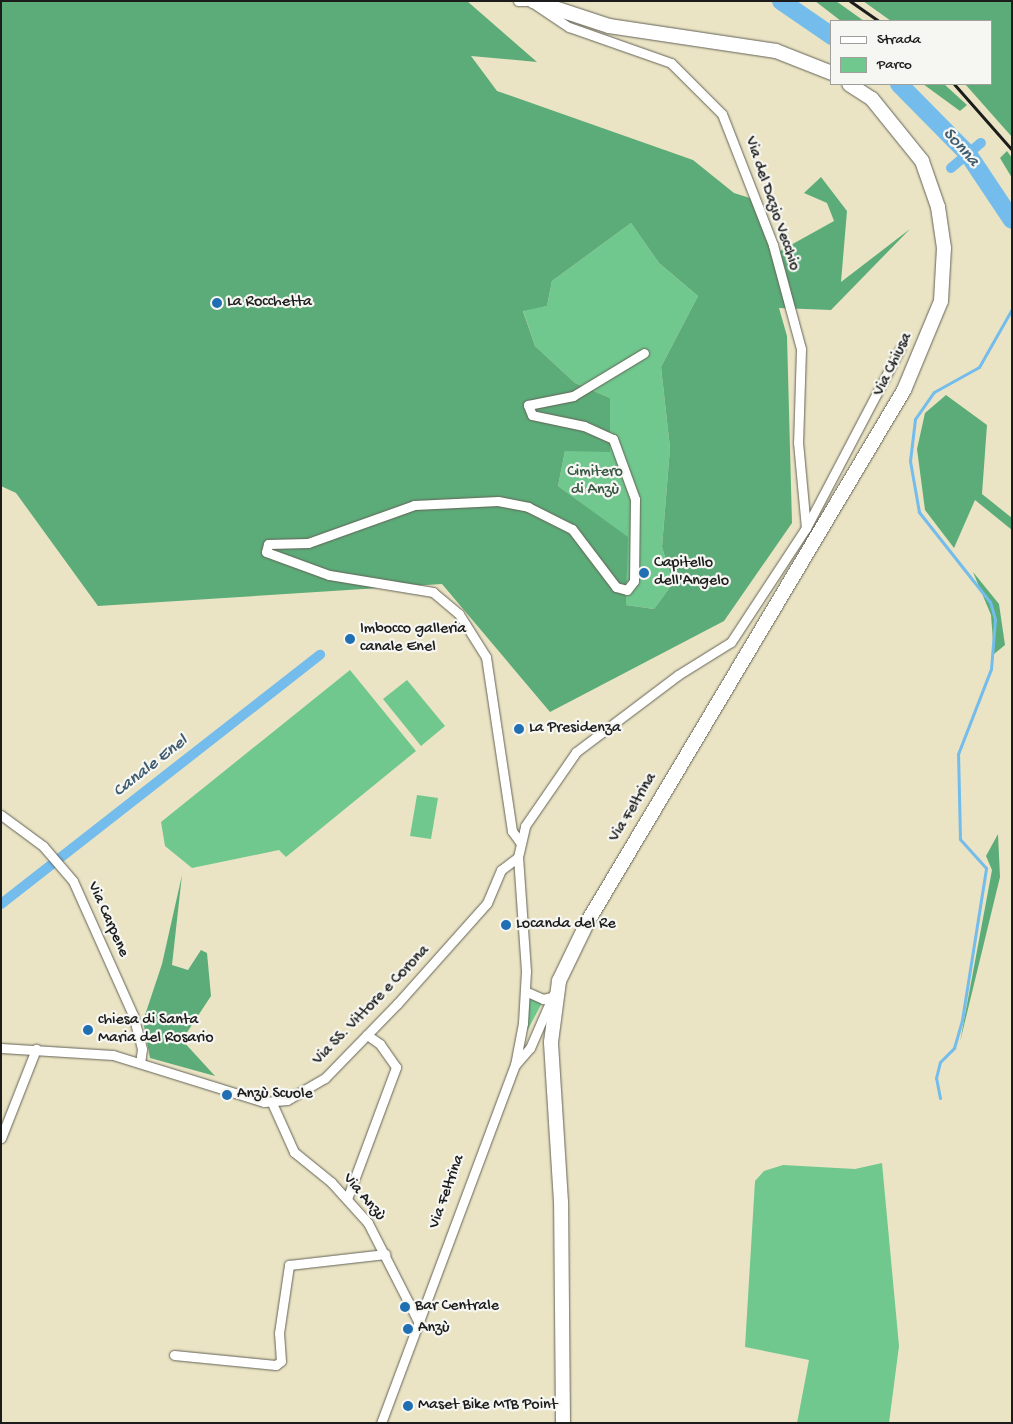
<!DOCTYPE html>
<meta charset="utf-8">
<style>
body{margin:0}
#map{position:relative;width:1013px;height:1424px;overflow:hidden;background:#eae4c4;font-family:"Gochi Hand",sans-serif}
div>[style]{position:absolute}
.green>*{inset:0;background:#70c88e}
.forest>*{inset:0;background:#5cac79}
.stream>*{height:3px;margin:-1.5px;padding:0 1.5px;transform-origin:1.5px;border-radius:1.5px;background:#73bceb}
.canal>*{height:10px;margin:-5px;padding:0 5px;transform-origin:5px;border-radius:5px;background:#73bceb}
.river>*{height:18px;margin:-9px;padding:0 9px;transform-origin:9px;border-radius:9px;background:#73bceb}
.roads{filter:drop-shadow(0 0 1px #646257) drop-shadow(0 0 1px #646257)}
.minor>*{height:9px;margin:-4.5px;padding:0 4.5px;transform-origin:4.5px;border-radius:4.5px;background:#fff}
.primary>*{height:14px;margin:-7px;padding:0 7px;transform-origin:7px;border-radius:7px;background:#fff}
.rail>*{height:3px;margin:-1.5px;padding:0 1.5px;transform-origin:1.5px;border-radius:1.5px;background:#1c1c1c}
.dots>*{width:14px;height:14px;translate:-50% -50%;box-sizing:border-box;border:2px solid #f6f6f2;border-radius:50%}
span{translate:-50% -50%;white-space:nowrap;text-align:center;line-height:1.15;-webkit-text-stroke:4.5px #f6f6f2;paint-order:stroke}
.street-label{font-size:16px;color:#1c1c1c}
.poi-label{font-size:16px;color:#1c1c1c}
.left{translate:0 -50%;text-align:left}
.park-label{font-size:16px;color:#395844}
.water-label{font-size:18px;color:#3f5c6f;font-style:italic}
.frame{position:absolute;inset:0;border:2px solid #1c1c1c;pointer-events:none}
.legend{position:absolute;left:830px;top:20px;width:162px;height:65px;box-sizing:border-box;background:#f6f6f2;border:1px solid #9f9f9c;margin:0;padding:6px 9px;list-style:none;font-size:15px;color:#1c1c1c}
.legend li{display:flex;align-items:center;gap:10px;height:25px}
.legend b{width:25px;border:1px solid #9f9f9c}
</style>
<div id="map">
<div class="green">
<i style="clip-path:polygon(631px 223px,659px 263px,698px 296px,661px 367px,670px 448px,662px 547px,673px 583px,654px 609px,626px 605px,627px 537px,558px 486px,565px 451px,610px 398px,575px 383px,535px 346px,523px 310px,547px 306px,552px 281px)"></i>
<i style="clip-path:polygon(350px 670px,416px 751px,286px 857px,279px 850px,192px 868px,165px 846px,161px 822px)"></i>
<i style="clip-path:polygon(407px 680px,445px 726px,421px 746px,383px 699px)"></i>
<i style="clip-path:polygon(417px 795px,438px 798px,431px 839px,410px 836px)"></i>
<i style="clip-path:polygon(529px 999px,543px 1001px,526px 1033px)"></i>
<i style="clip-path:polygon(882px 1163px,899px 1346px,889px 1423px,797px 1423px,809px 1360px,745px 1347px,755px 1181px,764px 1171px,783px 1165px,855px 1169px)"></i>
</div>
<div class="forest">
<i style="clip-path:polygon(evenodd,1px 1px,467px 1px,537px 62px,471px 56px,497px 91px,693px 160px,734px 193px,750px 198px,780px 251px,834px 221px,827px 203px,804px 193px,821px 177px,847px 211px,841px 282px,910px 229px,831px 310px,779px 308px,787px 336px,792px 523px,724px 621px,550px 712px,442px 584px,98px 606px,16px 493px,1px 486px,1px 1px,631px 223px,659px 263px,698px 296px,661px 367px,670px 448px,662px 547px,673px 583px,654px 609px,626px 605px,628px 537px,558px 486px,565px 451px,610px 452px,610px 398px,575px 383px,535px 346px,523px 311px,547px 306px,552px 281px,631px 223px)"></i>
<i style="clip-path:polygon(815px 1px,836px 1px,864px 21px,841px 21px)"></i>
<i style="clip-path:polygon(863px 1px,1012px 1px,1012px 137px,965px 84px,992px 84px,992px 21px,891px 21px)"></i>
<i style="clip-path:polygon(923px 84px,944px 84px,967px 105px,960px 111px)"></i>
<i style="clip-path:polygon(1007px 151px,1012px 158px,1012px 178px,1000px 158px)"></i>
<i style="clip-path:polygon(946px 395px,987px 425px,982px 494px,1012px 518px,1012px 530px,975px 500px,954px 548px,925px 510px,917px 449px,925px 413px)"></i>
<i style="clip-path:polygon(973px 572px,999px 604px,1005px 645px,994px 654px,991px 615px)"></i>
<i style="clip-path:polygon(998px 834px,1000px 877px,960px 1042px,992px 870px,986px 856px)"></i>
<i style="clip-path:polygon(182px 875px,172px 965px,188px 970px,201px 950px,207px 953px,211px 996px,182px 1040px,215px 1076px,150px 1058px,143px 1021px,162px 964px)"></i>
</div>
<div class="stream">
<i style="left:940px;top:1098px;width:20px;rotate:-101deg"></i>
<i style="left:936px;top:1078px;width:16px;rotate:-76deg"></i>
<i style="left:940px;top:1062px;width:20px;rotate:-45deg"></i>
<i style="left:954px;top:1048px;width:29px;rotate:-74deg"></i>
<i style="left:962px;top:1020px;width:154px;rotate:-81deg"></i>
<i style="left:986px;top:868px;width:39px;rotate:-132deg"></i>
<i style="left:960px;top:839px;width:85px;rotate:-91.3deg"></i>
<i style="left:958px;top:754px;width:91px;rotate:-68.8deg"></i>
<i style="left:991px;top:669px;width:50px;rotate:-85.4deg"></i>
<i style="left:995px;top:619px;width:18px;rotate:-106deg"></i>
<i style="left:990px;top:602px;width:115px;rotate:-128.3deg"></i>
<i style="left:919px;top:512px;width:52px;rotate:-100deg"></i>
<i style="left:910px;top:461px;width:42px;rotate:-83.2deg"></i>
<i style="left:915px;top:419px;width:33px;rotate:-55deg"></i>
<i style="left:934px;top:392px;width:51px;rotate:-29.1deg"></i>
<i style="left:979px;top:367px;width:67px;rotate:-60.4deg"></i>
</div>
<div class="canal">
<i style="left:951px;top:168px;width:39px;rotate:-40deg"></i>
<i style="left:1px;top:904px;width:405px;rotate:-38deg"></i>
</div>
<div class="river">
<i style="left:781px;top:1px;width:62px;rotate:34.5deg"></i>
<i style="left:899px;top:84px;width:98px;rotate:45.4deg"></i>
<i style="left:968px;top:154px;width:79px;rotate:56.3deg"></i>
</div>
<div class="roads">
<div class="minor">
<i style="left:518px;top:1px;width:8px"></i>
<i style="left:536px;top:5px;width:40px;rotate:34deg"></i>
<i style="left:569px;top:27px;width:108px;rotate:19.4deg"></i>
<i style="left:671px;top:63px;width:72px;rotate:45deg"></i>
<i style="left:722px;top:114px;width:141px;rotate:68.7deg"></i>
<i style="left:773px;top:245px;width:108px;rotate:74.9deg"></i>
<i style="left:801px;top:349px;width:93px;rotate:91.8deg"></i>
<i style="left:798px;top:442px;width:86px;rotate:84.7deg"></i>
<i style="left:1px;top:815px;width:52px;rotate:36.4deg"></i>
<i style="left:43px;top:846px;width:46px;rotate:49.4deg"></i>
<i style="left:73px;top:881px;width:147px;rotate:65.9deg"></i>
<i style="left:133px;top:1015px;width:35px;rotate:75deg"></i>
<i style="left:142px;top:1049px;width:14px;rotate:98deg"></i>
<i style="left:520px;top:842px;width:14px;rotate:-126deg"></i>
<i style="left:512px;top:831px;width:176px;rotate:-98.5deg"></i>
<i style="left:486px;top:657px;width:51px;rotate:-122.1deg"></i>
<i style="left:459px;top:614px;width:34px;rotate:-140deg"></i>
<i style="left:433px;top:592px;width:105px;rotate:-170.7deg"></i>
<i style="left:329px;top:575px;width:67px;rotate:-159.9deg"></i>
<i style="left:266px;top:552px;width:8px;rotate:-76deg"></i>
<i style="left:268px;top:544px;width:40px;rotate:-1.4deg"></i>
<i style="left:308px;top:543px;width:113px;rotate:-19.7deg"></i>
<i style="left:414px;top:505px;width:84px;rotate:-2.7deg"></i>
<i style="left:498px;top:501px;width:31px;rotate:11deg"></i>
<i style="left:528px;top:507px;width:49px;rotate:26.6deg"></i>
<i style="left:572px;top:529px;width:73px;rotate:52.8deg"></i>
<i style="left:616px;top:587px;width:11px;rotate:15deg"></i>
<i style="left:627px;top:590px;width:11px;rotate:-52deg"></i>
<i style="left:634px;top:581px;width:82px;rotate:-89.3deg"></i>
<i style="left:635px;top:499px;width:64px;rotate:-110.1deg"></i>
<i style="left:613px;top:439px;width:32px;rotate:-156deg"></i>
<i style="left:584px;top:426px;width:53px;rotate:-168.1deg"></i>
<i style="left:532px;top:415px;width:11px;rotate:-112deg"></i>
<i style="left:528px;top:405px;width:46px;rotate:-11.3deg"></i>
<i style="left:573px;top:396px;width:83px;rotate:-31.2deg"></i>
<i style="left:525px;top:991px;width:20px;rotate:24deg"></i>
<i style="left:543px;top:999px;width:9px;rotate:-13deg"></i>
<i style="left:1px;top:1048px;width:112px;rotate:3.6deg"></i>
<i style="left:113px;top:1055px;width:158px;rotate:17.3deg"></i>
<i style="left:264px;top:1102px;width:23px;rotate:-5deg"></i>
<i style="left:287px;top:1100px;width:44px;rotate:-30.1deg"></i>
<i style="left:325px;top:1078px;width:103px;rotate:-45.8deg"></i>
<i style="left:397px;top:1004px;width:135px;rotate:-48.3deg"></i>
<i style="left:487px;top:903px;width:36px;rotate:-67deg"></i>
<i style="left:501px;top:870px;width:21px;rotate:-37deg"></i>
<i style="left:515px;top:1065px;width:23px;rotate:-49deg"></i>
<i style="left:530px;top:1048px;width:58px;rotate:-66.5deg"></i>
<i style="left:272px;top:1103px;width:54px;rotate:65.8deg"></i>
<i style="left:294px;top:1152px;width:48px;rotate:39deg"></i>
<i style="left:331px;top:1182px;width:55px;rotate:47.9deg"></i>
<i style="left:368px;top:1223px;width:112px;rotate:63deg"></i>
<i style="left:1px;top:1138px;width:96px;rotate:-68.5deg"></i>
<i style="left:347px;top:1199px;width:141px;rotate:-69.6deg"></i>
<i style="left:396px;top:1067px;width:28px;rotate:-125deg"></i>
<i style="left:380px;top:1044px;width:16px;rotate:-145deg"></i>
<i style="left:174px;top:1355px;width:102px;rotate:5.6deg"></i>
<i style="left:276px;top:1365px;width:6px;rotate:-39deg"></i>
<i style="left:281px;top:1361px;width:28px;rotate:-94deg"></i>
<i style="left:279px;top:1333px;width:69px;rotate:-81.6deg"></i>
<i style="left:289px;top:1265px;width:97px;rotate:-6.5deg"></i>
<i style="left:381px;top:1423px;width:382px;rotate:-69.5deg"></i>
<i style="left:515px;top:1065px;width:43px;rotate:-79.2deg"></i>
<i style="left:523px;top:1023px;width:52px;rotate:-86.7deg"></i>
<i style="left:526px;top:971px;width:114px;rotate:-94deg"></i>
<i style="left:518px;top:857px;width:32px;rotate:-77deg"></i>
<i style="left:525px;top:826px;width:90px;rotate:-55.4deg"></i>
<i style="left:576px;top:752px;width:128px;rotate:-37deg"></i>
<i style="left:678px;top:675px;width:62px;rotate:-31.9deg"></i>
<i style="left:731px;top:642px;width:136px;rotate:-56.7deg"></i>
<i style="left:806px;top:528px;width:202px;rotate:-62.3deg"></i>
</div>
<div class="primary">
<i style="left:533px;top:1px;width:80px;rotate:18.2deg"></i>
<i style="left:609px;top:26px;width:169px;rotate:8.5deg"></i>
<i style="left:776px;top:51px;width:60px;rotate:21.4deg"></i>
<i style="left:563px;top:1423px;width:221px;rotate:-90.5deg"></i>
<i style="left:561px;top:1202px;width:160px;rotate:-93.6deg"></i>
<i style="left:551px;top:1042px;width:62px;rotate:-82.5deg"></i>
<i style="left:559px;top:981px;width:67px;rotate:-64.2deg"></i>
<i style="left:588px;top:921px;width:618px;rotate:-59.24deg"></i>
<i style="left:904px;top:390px;width:96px;rotate:-67.4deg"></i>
<i style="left:941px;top:301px;width:53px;rotate:-86.8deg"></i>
<i style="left:944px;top:248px;width:41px;rotate:-98.3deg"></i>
<i style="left:938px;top:207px;width:49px;rotate:-109.2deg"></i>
<i style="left:922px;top:161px;width:80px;rotate:-128.9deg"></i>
<i style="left:872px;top:99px;width:27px;rotate:-147deg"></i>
</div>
</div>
<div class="rail">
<i style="left:850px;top:1px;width:35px;rotate:35deg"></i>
<i style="left:954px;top:84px;width:88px;rotate:48.7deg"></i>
</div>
<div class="dots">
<i style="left:217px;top:303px;background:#1f6fb2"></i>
<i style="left:644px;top:573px;background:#1f6fb2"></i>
<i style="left:350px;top:639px;background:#1f6fb2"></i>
<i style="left:519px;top:729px;background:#1f6fb2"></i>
<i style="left:506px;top:925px;background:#1f6fb2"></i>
<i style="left:88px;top:1030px;background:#1f6fb2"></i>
<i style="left:227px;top:1095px;background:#1f6fb2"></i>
<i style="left:405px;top:1307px;background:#1f6fb2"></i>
<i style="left:408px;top:1329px;background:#1f6fb2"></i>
<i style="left:408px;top:1406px;background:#1f6fb2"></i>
</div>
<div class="street-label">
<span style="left:771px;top:204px;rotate:71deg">Via del Dazio Vecchio</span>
<span style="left:894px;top:365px;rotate:-64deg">Via Chiusa</span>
<span style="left:634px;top:808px;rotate:-59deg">Via Feltrina</span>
<span style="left:107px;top:920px;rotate:66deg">Via Carpene</span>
<span style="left:372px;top:1006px;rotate:-46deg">Via SS. Vittore e Corona</span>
<span style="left:448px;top:1192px;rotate:-70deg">Via Feltrina</span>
<span style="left:363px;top:1198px;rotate:50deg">Via Anzù</span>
</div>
<div class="poi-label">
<span class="left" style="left:227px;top:303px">La Rocchetta</span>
<span class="left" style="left:654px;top:573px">Capitello<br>dell'Angelo</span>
<span class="left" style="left:360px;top:639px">Imbocco galleria<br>canale Enel</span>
<span class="left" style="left:529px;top:729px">La Presidenza</span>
<span class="left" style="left:516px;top:925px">Locanda del Re</span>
<span class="left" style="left:98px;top:1030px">chiesa di Santa<br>Maria del Rosario</span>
<span class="left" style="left:237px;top:1095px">Anzù Scuole</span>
<span class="left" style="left:415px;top:1307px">Bar Centrale</span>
<span class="left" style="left:418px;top:1329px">Anzù</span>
<span class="left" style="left:418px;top:1406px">Maset Bike MTB Point</span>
</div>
<div class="park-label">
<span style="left:595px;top:482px">Cimitero<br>di Anzù</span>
</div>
<div class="water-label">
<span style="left:960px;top:148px;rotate:49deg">Sonna</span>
<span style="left:151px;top:767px;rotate:-38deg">Canale Enel</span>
</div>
<div class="frame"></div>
<ul class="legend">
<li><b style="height:6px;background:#fff"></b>Strada</li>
<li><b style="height:14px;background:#70c88e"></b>Parco</li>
</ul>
</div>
